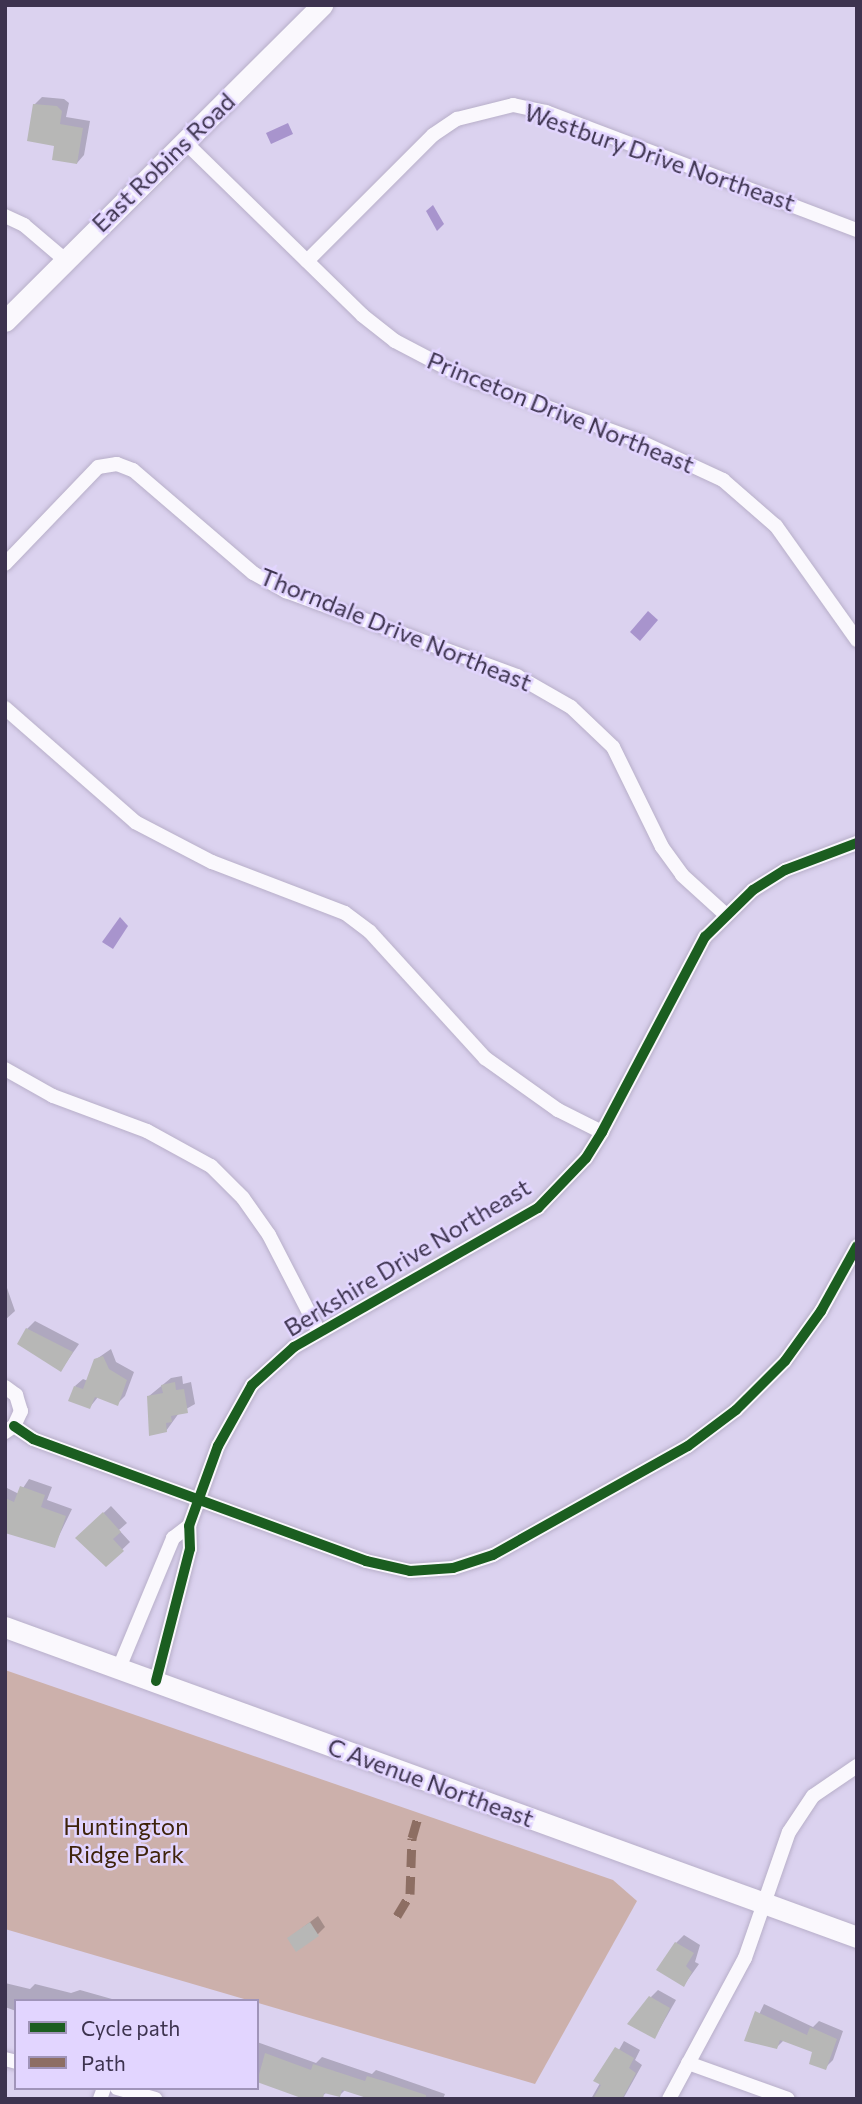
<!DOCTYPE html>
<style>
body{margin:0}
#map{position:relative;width:862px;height:2104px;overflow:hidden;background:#dbd2ef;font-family:Commissioner,sans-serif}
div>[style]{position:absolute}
.green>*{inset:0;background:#ccb0ab}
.water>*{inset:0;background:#a894cd}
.shadow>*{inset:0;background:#0003}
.building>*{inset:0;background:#b7b7b6}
.roads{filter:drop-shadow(0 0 2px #b8afc9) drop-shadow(0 0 2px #b8afc9)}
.street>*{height:14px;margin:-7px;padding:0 7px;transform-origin:7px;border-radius:7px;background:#faf8fd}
.secondary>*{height:21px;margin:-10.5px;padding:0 10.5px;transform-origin:10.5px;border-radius:10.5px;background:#faf8fd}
.quiet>*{height:9px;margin-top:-4.5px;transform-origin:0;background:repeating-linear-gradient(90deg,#8d6e63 0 18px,transparent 0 27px)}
.cycleway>*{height:10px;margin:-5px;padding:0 5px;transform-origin:5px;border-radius:5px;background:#1b5e20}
span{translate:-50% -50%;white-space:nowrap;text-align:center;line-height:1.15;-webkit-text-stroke:5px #e2d5ff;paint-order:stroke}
.street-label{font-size:24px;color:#3d334f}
.park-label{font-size:24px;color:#3e230b}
.frame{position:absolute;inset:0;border:7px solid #3d334f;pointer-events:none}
.legend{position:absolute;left:14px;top:1999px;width:245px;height:91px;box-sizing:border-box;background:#e2d5ff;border:2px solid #a094b9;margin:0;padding:9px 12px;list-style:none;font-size:21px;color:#3d334f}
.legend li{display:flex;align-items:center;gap:14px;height:35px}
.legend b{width:35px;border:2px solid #a094b9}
</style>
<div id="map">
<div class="green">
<i style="clip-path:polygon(5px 1670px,613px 1880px,637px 1901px,535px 2084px,5px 1929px)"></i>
</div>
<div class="water">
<i style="clip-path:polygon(288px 123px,293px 134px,271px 144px,266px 133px)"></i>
<i style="clip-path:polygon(433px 205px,444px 224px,437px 231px,426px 211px)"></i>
<i style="clip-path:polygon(648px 611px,658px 620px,640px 641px,630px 632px)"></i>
<i style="clip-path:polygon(120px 917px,128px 926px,113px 949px,102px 942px)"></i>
</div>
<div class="shadow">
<i style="clip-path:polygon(42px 97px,64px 99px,69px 103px,66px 117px,90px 121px,84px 155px,77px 163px,34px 105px)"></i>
<i style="clip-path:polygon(7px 1288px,15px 1311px,5px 1320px,5px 1289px)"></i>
<i style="clip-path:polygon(35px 1321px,79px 1344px,61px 1370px,27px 1329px)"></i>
<i style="clip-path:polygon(111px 1349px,116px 1362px,134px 1372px,125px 1396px,117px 1404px,98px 1397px,90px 1407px,75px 1386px,83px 1379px,88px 1381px,95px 1360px)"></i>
<i style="clip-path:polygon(182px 1376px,183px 1384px,191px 1382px,195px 1404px,179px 1413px,166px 1431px,149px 1396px,171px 1378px)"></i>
<i style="clip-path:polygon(29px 1479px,52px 1487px,47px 1500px,72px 1509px,54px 1546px,5px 1528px,5px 1487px,19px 1494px)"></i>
<i style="clip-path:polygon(111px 1506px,127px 1523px,119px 1530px,130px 1542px,106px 1565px,77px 1538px)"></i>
<i style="clip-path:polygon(318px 1916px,325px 1927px,318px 1934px,289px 1938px)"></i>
<i style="clip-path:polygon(684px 1935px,700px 1945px,695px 1962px,699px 1964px,684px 1985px,676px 1943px)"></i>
<i style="clip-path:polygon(5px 1983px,30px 1989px,35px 1984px,71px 1993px,80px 1990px,119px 2001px,16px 2001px,16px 2011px,5px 2007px)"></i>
<i style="clip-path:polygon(658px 1990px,676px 2000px,655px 2037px,651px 1997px)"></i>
<i style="clip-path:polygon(764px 2004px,813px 2027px,819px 2021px,843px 2031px,833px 2060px,825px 2068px,814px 2051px,784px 2040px,776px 2048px,747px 2040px)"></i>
<i style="clip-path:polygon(624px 2041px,640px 2050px,635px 2060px,642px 2065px,623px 2099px,591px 2099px)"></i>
<i style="clip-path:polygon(257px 2042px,316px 2063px,322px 2057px,372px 2074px,376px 2070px,445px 2094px,443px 2099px,371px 2099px,345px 2090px,340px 2095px,327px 2092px,319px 2099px,257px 2081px)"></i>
</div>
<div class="building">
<i style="clip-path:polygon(33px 104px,57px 106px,62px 111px,60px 124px,83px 128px,77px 164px,52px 160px,54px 146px,27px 141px)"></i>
<i style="clip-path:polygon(26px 1328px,73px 1352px,61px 1372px,17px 1344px)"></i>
<i style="clip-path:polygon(103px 1356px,109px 1369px,127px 1380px,118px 1406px,95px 1397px,90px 1409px,68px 1401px,74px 1386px,83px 1389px,94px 1359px)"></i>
<i style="clip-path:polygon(175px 1382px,176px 1390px,184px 1389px,188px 1413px,171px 1416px,172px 1422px,166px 1423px,167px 1432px,149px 1436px,147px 1396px,163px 1393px,161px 1385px)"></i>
<i style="clip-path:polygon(20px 1486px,45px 1495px,41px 1507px,66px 1516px,55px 1548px,5px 1533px,5px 1498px,14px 1502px)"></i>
<i style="clip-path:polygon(103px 1512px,121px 1532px,113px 1539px,124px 1551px,106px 1567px,75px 1538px)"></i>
<i style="clip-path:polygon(310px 1922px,319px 1936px,296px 1952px,287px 1938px)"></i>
<i style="clip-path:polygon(675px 1942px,694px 1953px,686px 1966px,692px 1972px,684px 1987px,656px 1970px)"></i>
<i style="clip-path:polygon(649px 1996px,670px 2008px,655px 2039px,627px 2024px)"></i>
<i style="clip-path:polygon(755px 2011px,807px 2035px,810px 2027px,837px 2039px,826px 2070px,809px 2064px,812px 2052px,780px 2040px,777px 2049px,744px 2041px)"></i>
<i style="clip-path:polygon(615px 2047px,634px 2058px,629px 2068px,636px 2073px,622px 2099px,593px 2099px,601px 2085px,593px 2081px)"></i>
<i style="clip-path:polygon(265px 2053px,311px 2070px,313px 2064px,365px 2081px,367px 2076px,387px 2082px,426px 2095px,426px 2099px,370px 2099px,342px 2090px,340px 2097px,324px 2093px,323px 2099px,304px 2099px,257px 2082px)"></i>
</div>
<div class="roads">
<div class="street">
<i style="left:185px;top:142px;width:248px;rotate:44.3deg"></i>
<i style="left:362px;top:315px;width:42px;rotate:38.2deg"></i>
<i style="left:395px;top:341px;width:76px;rotate:27.6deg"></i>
<i style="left:462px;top:376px;width:189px;rotate:20.2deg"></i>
<i style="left:639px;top:441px;width:93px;rotate:24.9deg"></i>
<i style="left:723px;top:480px;width:70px;rotate:41deg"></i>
<i style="left:776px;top:526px;width:140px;rotate:54.6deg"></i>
<i style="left:5px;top:216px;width:21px;rotate:25deg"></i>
<i style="left:24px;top:225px;width:52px;rotate:40.4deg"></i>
<i style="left:307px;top:261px;width:178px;rotate:-45deg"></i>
<i style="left:433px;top:135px;width:29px;rotate:-34deg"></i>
<i style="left:457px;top:119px;width:58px;rotate:-14deg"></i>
<i style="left:513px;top:105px;width:34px;rotate:12deg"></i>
<i style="left:546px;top:112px;width:333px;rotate:20.8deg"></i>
<i style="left:5px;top:564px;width:134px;rotate:-46.2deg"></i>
<i style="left:98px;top:467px;width:19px;rotate:-9deg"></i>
<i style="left:117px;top:464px;width:17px;rotate:21deg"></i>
<i style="left:133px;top:470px;width:158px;rotate:40.6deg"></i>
<i style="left:253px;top:573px;width:38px;rotate:29deg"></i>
<i style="left:286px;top:591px;width:246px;rotate:20.2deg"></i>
<i style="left:517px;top:676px;width:62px;rotate:29.9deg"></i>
<i style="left:571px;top:707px;width:58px;rotate:43.6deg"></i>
<i style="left:613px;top:747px;width:111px;rotate:63.9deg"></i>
<i style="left:662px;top:847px;width:34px;rotate:54deg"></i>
<i style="left:682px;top:875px;width:58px;rotate:42.2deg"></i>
<i style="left:5px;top:708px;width:173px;rotate:41.2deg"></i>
<i style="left:135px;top:822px;width:87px;rotate:27.5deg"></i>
<i style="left:212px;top:862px;width:142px;rotate:21deg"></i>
<i style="left:345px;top:913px;width:31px;rotate:37deg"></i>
<i style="left:370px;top:932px;width:171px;rotate:47.6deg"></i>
<i style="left:485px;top:1058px;width:90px;rotate:35.5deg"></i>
<i style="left:558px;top:1110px;width:49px;rotate:26.6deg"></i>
<i style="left:5px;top:1069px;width:55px;rotate:29.4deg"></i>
<i style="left:53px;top:1096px;width:100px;rotate:20.4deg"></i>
<i style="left:147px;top:1131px;width:73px;rotate:28.7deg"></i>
<i style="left:211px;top:1166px;width:45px;rotate:45deg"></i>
<i style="left:243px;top:1198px;width:45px;rotate:54.9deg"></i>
<i style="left:269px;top:1235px;width:109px;rotate:62.7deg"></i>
<i style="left:5px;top:1387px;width:14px;rotate:36deg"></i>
<i style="left:16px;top:1395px;width:17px;rotate:73deg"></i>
<i style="left:21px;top:1411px;width:17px;rotate:115deg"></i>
<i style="left:14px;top:1426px;width:11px;rotate:146deg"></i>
<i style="left:14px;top:1426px;width:23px;rotate:34deg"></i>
<i style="left:33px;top:1439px;width:355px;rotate:20.1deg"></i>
<i style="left:366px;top:1561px;width:45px;rotate:12.8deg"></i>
<i style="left:410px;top:1571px;width:43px;rotate:-4deg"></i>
<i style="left:453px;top:1568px;width:42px;rotate:-18deg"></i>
<i style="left:493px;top:1555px;width:223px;rotate:-29.2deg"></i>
<i style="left:688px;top:1446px;width:60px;rotate:-36.9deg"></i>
<i style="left:736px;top:1410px;width:69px;rotate:-45deg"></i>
<i style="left:785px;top:1361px;width:62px;rotate:-54.2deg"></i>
<i style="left:821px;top:1311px;width:74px;rotate:-61deg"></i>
<i style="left:119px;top:1668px;width:141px;rotate:-67.4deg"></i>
<i style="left:173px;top:1538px;width:20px;rotate:-37deg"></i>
<i style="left:156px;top:1681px;width:136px;rotate:-75.6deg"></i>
<i style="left:190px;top:1549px;width:23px;rotate:-92deg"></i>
<i style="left:189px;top:1526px;width:85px;rotate:-70.1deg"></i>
<i style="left:218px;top:1446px;width:70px;rotate:-60.9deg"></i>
<i style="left:252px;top:1385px;width:57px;rotate:-42.1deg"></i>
<i style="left:294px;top:1347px;width:281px;rotate:-29.7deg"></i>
<i style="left:538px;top:1208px;width:69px;rotate:-46.2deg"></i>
<i style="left:586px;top:1158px;width:31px;rotate:-58deg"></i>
<i style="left:602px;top:1132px;width:221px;rotate:-62.2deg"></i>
<i style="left:705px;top:937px;width:67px;rotate:-44.4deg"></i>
<i style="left:753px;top:890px;width:38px;rotate:-32deg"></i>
<i style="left:785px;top:870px;width:77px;rotate:-20.6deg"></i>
<i style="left:5px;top:2059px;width:11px;rotate:15deg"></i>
<i style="left:688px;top:2063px;width:106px;rotate:19.8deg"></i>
<i style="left:117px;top:2088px;width:40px;rotate:16deg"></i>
<i style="left:100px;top:2099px;width:12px;rotate:-70deg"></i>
<i style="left:669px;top:2099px;width:160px;rotate:-61.7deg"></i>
<i style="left:745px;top:1958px;width:133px;rotate:-70.8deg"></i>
<i style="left:789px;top:1832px;width:43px;rotate:-56.3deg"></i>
<i style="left:813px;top:1796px;width:53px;rotate:-34.3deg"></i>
</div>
<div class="secondary">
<i style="left:5px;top:321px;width:448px;rotate:-44.9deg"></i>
<i style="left:5px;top:1627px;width:907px;rotate:19.99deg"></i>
</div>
</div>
<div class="quiet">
<i style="left:397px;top:1916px;width:26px;rotate:-59deg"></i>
<i style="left:410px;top:1894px;width:56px;rotate:-88deg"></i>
<i style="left:412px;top:1838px;width:22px;rotate:-74deg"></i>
</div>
<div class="cycleway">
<i style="left:14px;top:1426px;width:23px;rotate:34deg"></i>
<i style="left:33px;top:1439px;width:355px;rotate:20.1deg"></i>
<i style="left:366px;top:1561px;width:45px;rotate:12.8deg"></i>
<i style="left:410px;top:1571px;width:43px;rotate:-4deg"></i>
<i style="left:453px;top:1568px;width:42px;rotate:-18deg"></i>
<i style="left:493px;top:1555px;width:223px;rotate:-29.2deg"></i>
<i style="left:688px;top:1446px;width:60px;rotate:-36.9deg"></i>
<i style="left:736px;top:1410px;width:69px;rotate:-45deg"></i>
<i style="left:785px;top:1361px;width:62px;rotate:-54.2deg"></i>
<i style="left:821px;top:1311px;width:74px;rotate:-61deg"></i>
<i style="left:156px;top:1681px;width:136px;rotate:-75.6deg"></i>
<i style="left:190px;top:1549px;width:23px;rotate:-92deg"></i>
<i style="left:189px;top:1526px;width:85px;rotate:-70.1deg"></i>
<i style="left:218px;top:1446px;width:70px;rotate:-60.9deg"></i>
<i style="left:252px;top:1385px;width:57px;rotate:-42.1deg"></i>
<i style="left:294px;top:1347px;width:281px;rotate:-29.7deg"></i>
<i style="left:538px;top:1208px;width:69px;rotate:-46.2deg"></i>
<i style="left:586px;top:1158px;width:31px;rotate:-58deg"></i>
<i style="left:602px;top:1132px;width:221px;rotate:-62.2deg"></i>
<i style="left:705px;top:937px;width:67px;rotate:-44.4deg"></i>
<i style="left:753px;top:890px;width:38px;rotate:-32deg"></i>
<i style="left:785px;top:870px;width:77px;rotate:-20.6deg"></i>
</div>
<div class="street-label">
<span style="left:660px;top:157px;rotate:19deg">Westbury Drive Northeast</span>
<span style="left:163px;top:162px;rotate:-44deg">East Robins Road</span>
<span style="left:561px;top:412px;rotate:22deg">Princeton Drive Northeast</span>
<span style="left:396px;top:629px;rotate:22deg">Thorndale Drive Northeast</span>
<span style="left:407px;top:1257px;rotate:-31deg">Berkshire Drive Northeast</span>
<span style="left:431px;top:1782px;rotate:20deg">C Avenue Northeast</span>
</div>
<div class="park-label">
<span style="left:126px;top:1840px">Huntington<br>Ridge Park</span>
</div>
<div class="frame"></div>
<ul class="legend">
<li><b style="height:9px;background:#1b5e20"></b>Cycle path</li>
<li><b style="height:9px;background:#8d6e63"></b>Path</li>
</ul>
</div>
